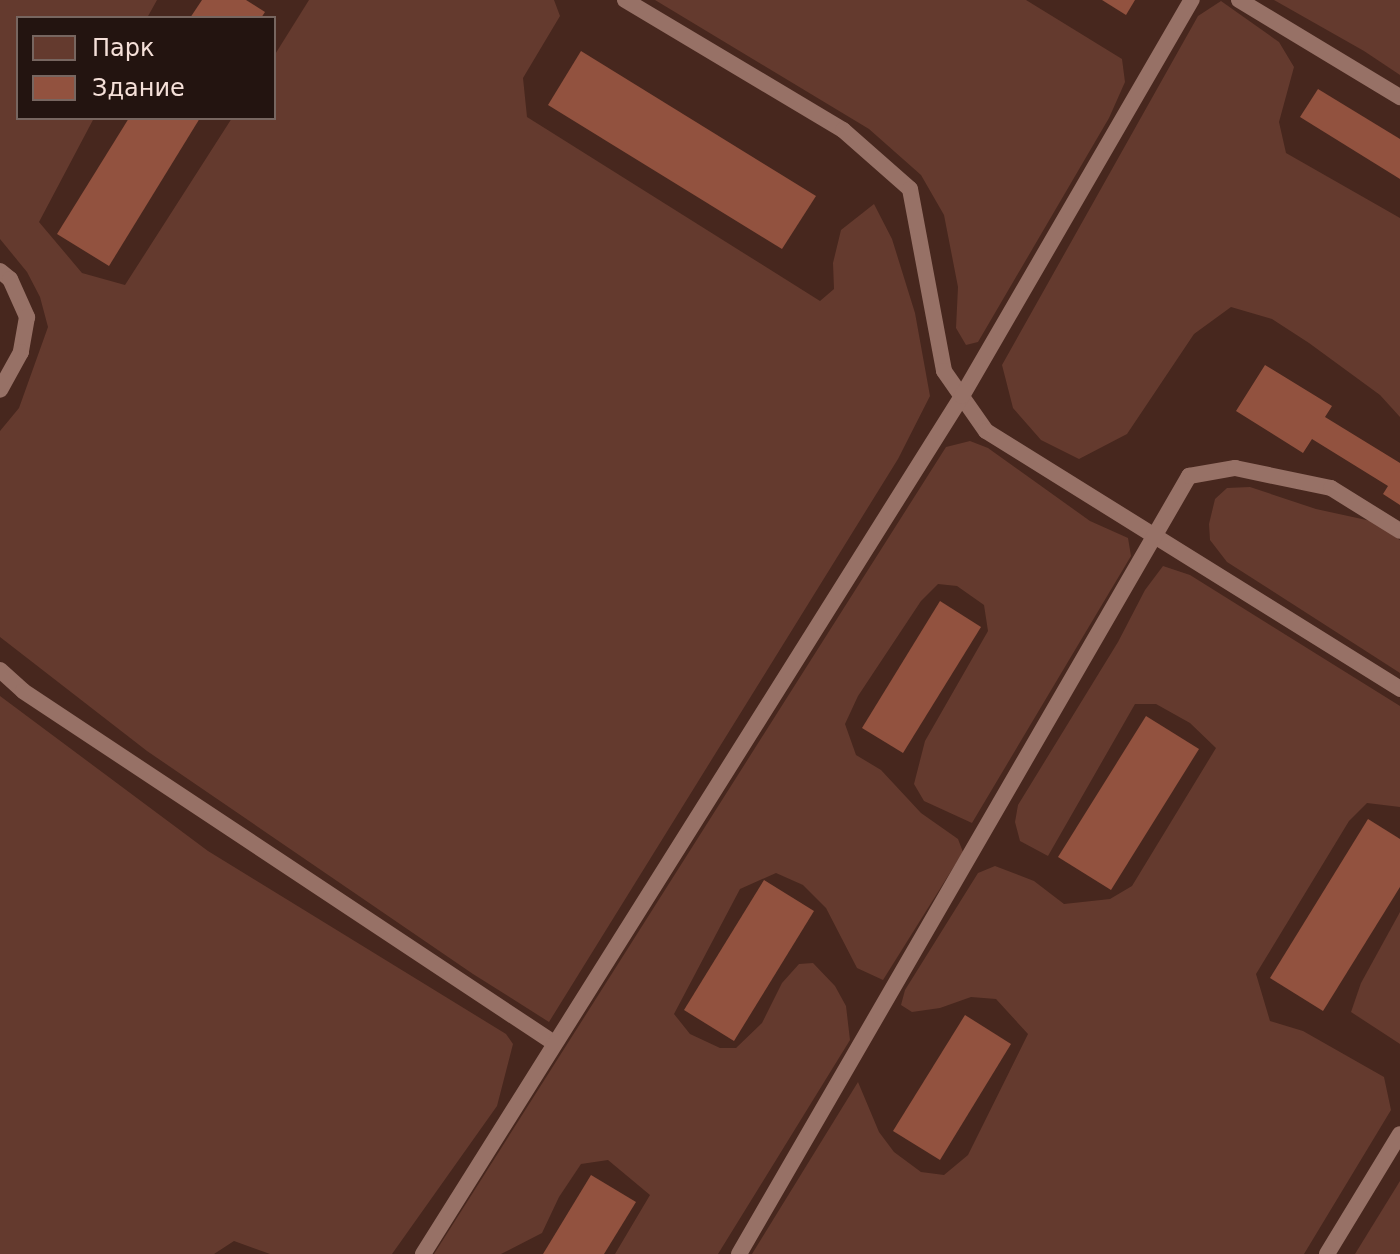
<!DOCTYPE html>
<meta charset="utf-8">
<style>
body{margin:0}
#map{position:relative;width:1400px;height:1254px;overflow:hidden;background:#47271e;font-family:"DejaVu Sans",sans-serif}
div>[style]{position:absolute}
.green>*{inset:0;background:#643a2e}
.building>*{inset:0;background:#92523f}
.service>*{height:16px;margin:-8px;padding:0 8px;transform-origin:8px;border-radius:8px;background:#977166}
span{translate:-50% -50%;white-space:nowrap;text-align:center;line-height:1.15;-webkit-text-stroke:8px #231410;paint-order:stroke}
.legend{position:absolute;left:16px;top:16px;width:260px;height:104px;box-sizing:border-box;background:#231410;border:2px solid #776660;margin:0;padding:10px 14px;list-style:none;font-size:24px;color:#f5e0d9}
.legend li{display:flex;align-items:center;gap:16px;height:40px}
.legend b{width:40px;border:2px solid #776660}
</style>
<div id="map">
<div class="green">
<i style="clip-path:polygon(0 0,157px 0,147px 18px,18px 18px,18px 118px,94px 118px,39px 222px,82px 273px,125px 285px,232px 118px,274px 118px,274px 56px,309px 0,554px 0,560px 16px,523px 78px,527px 117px,820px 301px,834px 289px,833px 263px,841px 230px,874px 204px,892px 239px,915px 313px,930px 396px,898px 459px,549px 1022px,473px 974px,147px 751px,0 637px,0 431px,19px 408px,48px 327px,40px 297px,27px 272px,0 239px)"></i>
<i style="clip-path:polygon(655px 0,1026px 0,1122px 59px,1125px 82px,1109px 118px,978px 342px,966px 345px,956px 328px,958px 287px,944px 215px,921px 175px,869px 129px)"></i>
<i style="clip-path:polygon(1274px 0,1400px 0,1400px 75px,1364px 51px)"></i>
<i style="clip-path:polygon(1221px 1px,1279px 42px,1294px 67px,1279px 122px,1286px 153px,1400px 218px,1400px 417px,1380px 395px,1309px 343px,1272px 319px,1231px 307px,1194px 334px,1127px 434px,1079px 459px,1041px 440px,1013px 408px,1002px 365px,1198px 16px)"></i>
<i style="clip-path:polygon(970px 441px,988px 448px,1090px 521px,1128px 538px,1131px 556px,972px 823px,924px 801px,914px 784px,925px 741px,988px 631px,984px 605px,957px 586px,938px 584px,921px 601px,858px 696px,845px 724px,856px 755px,881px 770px,921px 813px,958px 839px,963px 852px,883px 980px,857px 968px,826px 908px,803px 885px,776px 873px,740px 889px,674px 1014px,690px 1034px,720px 1048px,736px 1048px,762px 1023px,782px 983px,799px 964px,813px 963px,835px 986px,846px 1006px,850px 1040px,718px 1254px,615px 1254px,650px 1195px,608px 1160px,581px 1164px,559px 1197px,542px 1233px,501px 1254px,434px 1254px,946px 447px)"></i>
<i style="clip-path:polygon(1250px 487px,1316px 509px,1371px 521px,1400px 540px,1400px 673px,1227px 562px,1210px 540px,1209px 524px,1215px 499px,1227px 488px)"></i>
<i style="clip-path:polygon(1163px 566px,1190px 575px,1400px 706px,1400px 807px,1367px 803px,1349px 821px,1256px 974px,1270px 1021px,1303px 1031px,1384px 1077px,1391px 1110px,1304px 1254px,752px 1254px,858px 1082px,879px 1132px,894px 1152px,921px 1172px,944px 1175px,968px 1155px,1028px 1034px,996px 999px,971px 997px,940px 1008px,912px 1012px,901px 1005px,905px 990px,978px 873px,995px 866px,1034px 881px,1064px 904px,1110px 899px,1132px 886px,1216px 748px,1190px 723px,1156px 704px,1135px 704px,1048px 856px,1020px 841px,1015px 822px,1018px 805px,1118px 642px,1145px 590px)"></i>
<i style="clip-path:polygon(0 696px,208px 851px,506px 1034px,513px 1044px,497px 1106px,392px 1254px,270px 1254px,234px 1241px,214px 1254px,0 1254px)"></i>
<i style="clip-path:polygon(1400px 912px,1400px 1044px,1351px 1012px,1361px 983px)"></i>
<i style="clip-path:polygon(1400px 1181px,1400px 1254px,1355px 1254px)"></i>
</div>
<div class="building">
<i style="clip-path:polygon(202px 0,246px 0,265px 12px,261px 18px,190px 18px)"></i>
<i style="clip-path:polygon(1102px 0,1135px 0,1126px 15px)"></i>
<i style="clip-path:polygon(581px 51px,816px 196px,782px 249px,548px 105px)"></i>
<i style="clip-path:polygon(1318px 89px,1400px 139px,1400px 179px,1300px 117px)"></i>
<i style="clip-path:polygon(129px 118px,200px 118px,109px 266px,57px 234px)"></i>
<i style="clip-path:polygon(1265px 365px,1332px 406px,1325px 417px,1400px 463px,1400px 505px,1383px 494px,1388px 486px,1312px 439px,1303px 453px,1236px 411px)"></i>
<i style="clip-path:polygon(940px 601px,981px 627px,903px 753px,862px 728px)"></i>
<i style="clip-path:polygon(1146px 716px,1199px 749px,1111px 890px,1058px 857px)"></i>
<i style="clip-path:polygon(1368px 819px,1400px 839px,1400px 887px,1323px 1011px,1270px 978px)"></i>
<i style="clip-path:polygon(764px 880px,814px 911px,734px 1041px,684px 1010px)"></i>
<i style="clip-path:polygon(965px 1015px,1011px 1044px,940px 1160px,893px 1131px)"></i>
<i style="clip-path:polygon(591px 1175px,636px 1202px,604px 1254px,543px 1254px)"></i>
</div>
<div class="service">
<i style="left:625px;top:0;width:254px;rotate:30.8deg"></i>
<i style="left:843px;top:130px;width:89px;rotate:41.4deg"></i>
<i style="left:910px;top:189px;width:185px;rotate:79.4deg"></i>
<i style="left:944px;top:371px;width:73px;rotate:55deg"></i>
<i style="left:986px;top:431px;width:488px;rotate:31.9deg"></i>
<i style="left:1239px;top:0;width:188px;rotate:31.1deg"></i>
<i style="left:0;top:271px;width:13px;rotate:39deg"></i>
<i style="left:10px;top:279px;width:42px;rotate:65.9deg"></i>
<i style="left:27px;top:317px;width:36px;rotate:100deg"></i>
<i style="left:21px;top:352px;width:43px;rotate:118.9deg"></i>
<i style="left:0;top:670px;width:31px;rotate:42deg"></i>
<i style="left:23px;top:691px;width:637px;rotate:33.54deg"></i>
<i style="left:423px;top:1254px;width:1013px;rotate:-57.86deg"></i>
<i style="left:962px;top:396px;width:458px;rotate:-59.9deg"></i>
<i style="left:739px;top:1254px;width:899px;rotate:-59.95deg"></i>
<i style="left:1189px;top:476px;width:47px;rotate:-9.9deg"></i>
<i style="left:1235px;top:468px;width:98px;rotate:11.8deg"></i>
<i style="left:1331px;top:488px;width:81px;rotate:31.9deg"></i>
<i style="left:1327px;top:1254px;width:140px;rotate:-58.7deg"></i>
</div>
<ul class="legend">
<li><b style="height:22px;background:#643a2e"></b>Парк</li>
<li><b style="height:22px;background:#92523f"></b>Здание</li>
</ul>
</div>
